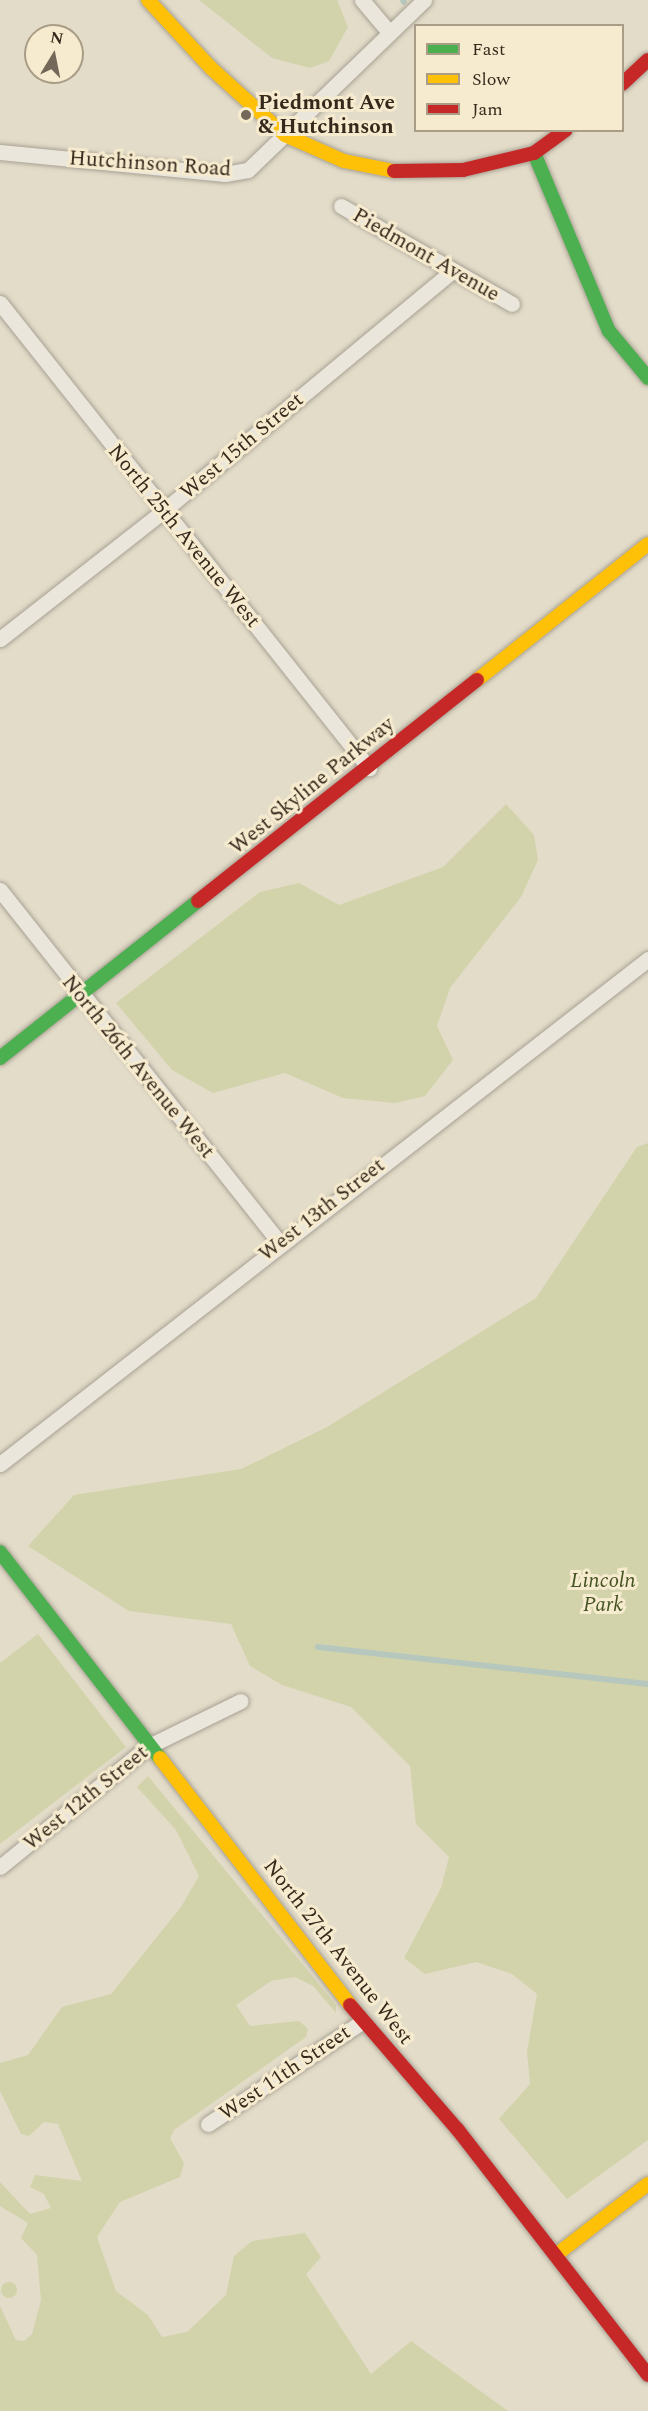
<!DOCTYPE html>
<style>
body{margin:0}
#map{position:relative;width:648px;height:2411px;overflow:hidden;background:#e3dcc9;font-family:Spectral,serif}
div>[style]{position:absolute}
.green>*{inset:0;background:#d2d3ab}
.round{border-radius:50%}
.stream>*{height:6px;margin:-3px;padding:0 3px;transform-origin:3px;border-radius:3px;background:#b6c8bd}
.roads{filter:drop-shadow(0 0 2px #a8a193) drop-shadow(0 0 2px #a8a193)}
.street>*{height:15px;margin:-7.5px;padding:0 7.5px;transform-origin:7.5px;border-radius:7.5px;background:#ebe6dc}
.fast>*{height:14px;margin:-7px;padding:0 7px;transform-origin:7px;border-radius:7px;background:#4caf50}
.slow>*{height:14px;margin:-7px;padding:0 7px;transform-origin:7px;border-radius:7px;background:#ffc107}
.jam>*{height:14px;margin:-7px;padding:0 7px;transform-origin:7px;border-radius:7px;background:#c62828}
.dots>*{width:16px;height:16px;translate:-50% -50%;box-sizing:border-box;border:3px solid #f6ebce;border-radius:50%}
span{translate:-50% -50%;white-space:nowrap;text-align:center;line-height:1.15;-webkit-text-stroke:6px #f6ebce;paint-order:stroke}
.poi-label{font-size:21px;color:#36291c;font-weight:700}
.left{translate:0 -50%;text-align:left}
.street-label{font-size:21px;color:#36291c}
.park-label{font-size:21px;color:#455322;font-style:italic}
.legend{position:absolute;left:414px;top:24px;width:210px;height:108px;box-sizing:border-box;background:#f6ebce;border:2px solid #a99d87;margin:0;padding:8px 10px;list-style:none;font-size:18px;color:#36291c}
.legend li{display:flex;align-items:center;gap:12px;height:30px}
.legend b{width:30px;border:2px solid #a99d87}
.north{position:absolute;left:24px;top:24px;width:60px;height:60px;box-sizing:border-box;background:#f6ebce;border:2px solid #a99d87;border-radius:50%;rotate:10deg;font-size:16px;font-weight:700;line-height:24px;text-align:center;color:#36291c}
.north::after{content:'';display:block;margin:auto;width:21px;height:27px;background:#736859;clip-path:polygon(50% 0,100% 100%,50% 72%,0 100%)}
</style>
<div id="map">
<div class="green">
<i style="clip-path:polygon(199px 0,337px 0,348px 27px,329px 61px,310px 68px,272px 58px)"></i>
<i style="clip-path:polygon(506px 804px,534px 835px,538px 860px,521px 897px,450px 988px,437px 1026px,453px 1060px,425px 1096px,395px 1103px,343px 1098px,285px 1073px,213px 1093px,172px 1070px,116px 1003px,260px 892px,299px 883px,339px 905px,443px 867px)"></i>
<i style="clip-path:polygon(648px 1143px,648px 2140px,567px 2199px,499px 2119px,530px 2084px,527px 2052px,537px 1994px,512px 1974px,476px 1962px,425px 1974px,404px 1958px,441px 1888px,449px 1857px,416px 1824px,410px 1766px,351px 1707px,282px 1685px,250px 1666px,231px 1624px,129px 1611px,28px 1546px,74px 1495px,241px 1469px,327px 1427px,536px 1298px,637px 1147px)"></i>
<i style="clip-path:polygon(38px 1634px,126px 1747px,0 1844px,0 1663px)"></i>
<i style="clip-path:polygon(148px 1776px,336px 2005px,336px 2013px,313px 1986px,295px 1977px,271px 1981px,236px 2005px,250px 2026px,299px 2021px,308px 2029px,306px 2037px,174px 2130px,170px 2138px,184px 2163px,180px 2177px,120px 2202px,97px 2237px,116px 2291px,148px 2315px,162px 2337px,187px 2332px,226px 2295px,234px 2256px,252px 2241px,305px 2233px,321px 2257px,306px 2274px,371px 2374px,411px 2341px,508px 2411px,0 2411px,0 2306px,16px 2340px,24px 2341px,32px 2334px,41px 2300px,37px 2255px,21px 2238px,28px 2223px,0 2206px,0 2182px,30px 2214px,51px 2208px,44px 2194px,30px 2187px,35px 2175px,82px 2181px,58px 2124px,44px 2122px,29px 2136px,21px 2134px,0 2091px,0 2063px,28px 2055px,62px 2007px,111px 1994px,181px 1907px,199px 1876px,176px 1830px,137px 1787px)"></i>
<i class="round" style="left:1px;top:2282px;width:16px;height:16px"></i>
</div>
<div class="stream">
<i style="left:403px;top:0;width:2px;rotate:63deg"></i>
<i style="left:318px;top:1647px;width:332px;rotate:6.4deg"></i>
</div>
<div class="roads">
<div class="street">
<i style="left:362px;top:0;width:40px;rotate:50deg"></i>
<i style="left:0;top:152px;width:226px;rotate:5.6deg"></i>
<i style="left:225px;top:174px;width:23px;rotate:-10deg"></i>
<i style="left:248px;top:170px;width:245px;rotate:-44deg"></i>
<i style="left:341px;top:206px;width:197px;rotate:29.8deg"></i>
<i style="left:0;top:303px;width:594px;rotate:51.57deg"></i>
<i style="left:0;top:639px;width:206px;rotate:-38.1deg"></i>
<i style="left:162px;top:512px;width:378px;rotate:-39.7deg"></i>
<i style="left:0;top:890px;width:449px;rotate:51.6deg"></i>
<i style="left:0;top:1464px;width:822px;rotate:-37.93deg"></i>
<i style="left:0;top:1867px;width:192px;rotate:-39.1deg"></i>
<i style="left:149px;top:1746px;width:102px;rotate:-26.1deg"></i>
<i style="left:208px;top:2124px;width:186px;rotate:-33.6deg"></i>
</div>
<div class="fast">
<i style="left:534px;top:153px;width:193px;rotate:67.2deg"></i>
<i style="left:609px;top:331px;width:61px;rotate:50.3deg"></i>
<i style="left:0;top:1058px;width:253px;rotate:-38.4deg"></i>
<i style="left:0;top:1552px;width:261px;rotate:52.2deg"></i>
</div>
<div class="slow">
<i style="left:148px;top:0;width:93px;rotate:47.2deg"></i>
<i style="left:211px;top:68px;width:100px;rotate:42.2deg"></i>
<i style="left:285px;top:135px;width:64px;rotate:23.8deg"></i>
<i style="left:344px;top:161px;width:51px;rotate:11.3deg"></i>
<i style="left:477px;top:680px;width:218px;rotate:-38.5deg"></i>
<i style="left:160px;top:1758px;width:312px;rotate:52.4deg"></i>
<i style="left:556px;top:2255px;width:116px;rotate:-37.7deg"></i>
</div>
<div class="jam">
<i style="left:622px;top:84px;width:35px;rotate:-43deg"></i>
<i style="left:394px;top:171px;width:69px;rotate:-0.8deg"></i>
<i style="left:463px;top:170px;width:73px;rotate:-13.5deg"></i>
<i style="left:534px;top:153px;width:39px;rotate:-36deg"></i>
<i style="left:198px;top:901px;width:356px;rotate:-38.4deg"></i>
<i style="left:350px;top:2005px;width:165px;rotate:49.2deg"></i>
<i style="left:458px;top:2130px;width:310px;rotate:52.2deg"></i>
</div>
</div>
<div class="dots">
<i style="left:246px;top:115px;background:#736859"></i>
</div>
<div class="poi-label">
<span class="left" style="left:258px;top:115px">Piedmont Ave<br>&amp; Hutchinson</span>
</div>
<div class="street-label">
<span style="left:150px;top:164px;rotate:4deg">Hutchinson Road</span>
<span style="left:426px;top:255px;rotate:30deg">Piedmont Avenue</span>
<span style="left:242px;top:446px;rotate:-40deg">West 15th Street</span>
<span style="left:184px;top:536px;rotate:51deg">North 25th Avenue West</span>
<span style="left:312px;top:786px;rotate:-39deg">West Skyline Parkway</span>
<span style="left:138px;top:1067px;rotate:51deg">North 26th Avenue West</span>
<span style="left:322px;top:1210px;rotate:-38deg">West 13th Street</span>
<span style="left:86px;top:1798px;rotate:-39deg">West 12th Street</span>
<span style="left:338px;top:1952px;rotate:52deg">North 27th Avenue West</span>
<span style="left:285px;top:2073px;rotate:-34deg">West 11th Street</span>
</div>
<div class="park-label">
<span style="left:603px;top:1593px">Lincoln<br>Park</span>
</div>
<ul class="legend">
<li><b style="height:8px;background:#4caf50"></b>Fast</li>
<li><b style="height:8px;background:#ffc107"></b>Slow</li>
<li><b style="height:8px;background:#c62828"></b>Jam</li>
</ul>
<div class="north">N</div>
</div>
